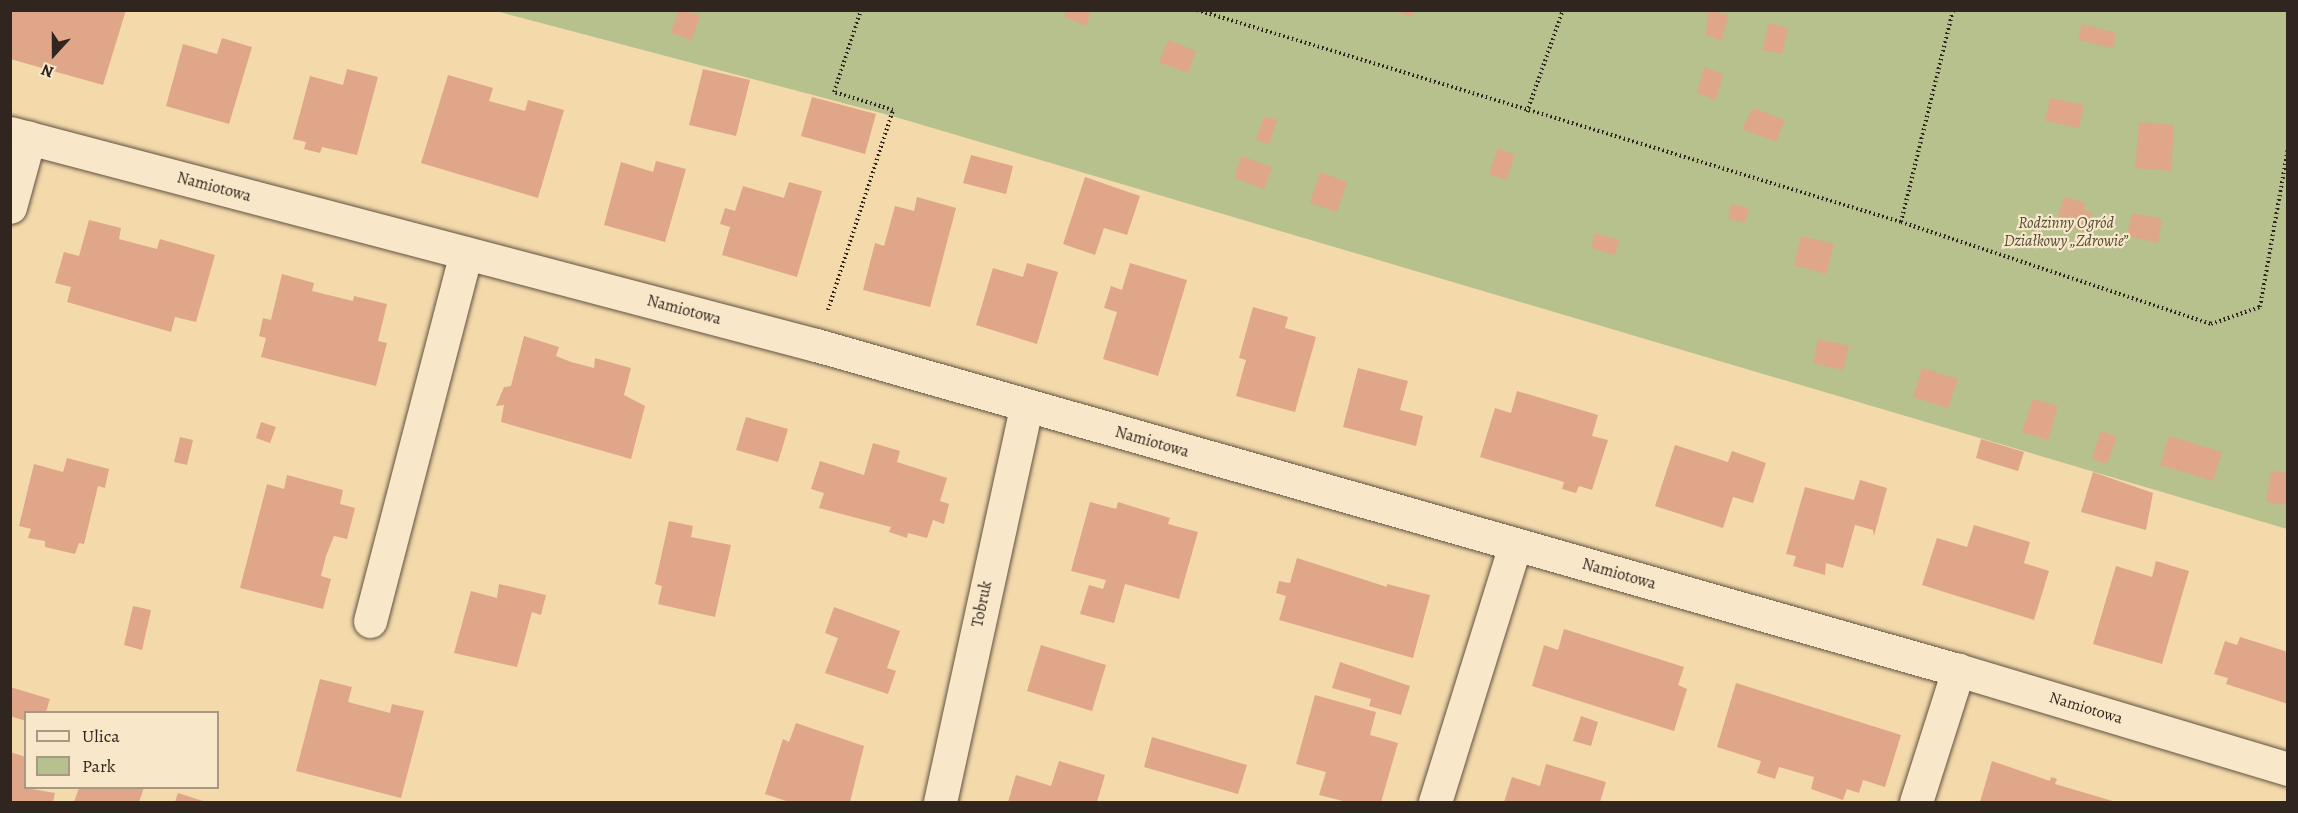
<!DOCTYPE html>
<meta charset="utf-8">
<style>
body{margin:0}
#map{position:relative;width:2298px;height:813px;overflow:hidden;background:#f4daab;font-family:Alegreya,serif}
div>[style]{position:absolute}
.green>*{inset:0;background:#b6c18d}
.building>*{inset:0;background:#dfa689}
.path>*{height:4px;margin-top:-2px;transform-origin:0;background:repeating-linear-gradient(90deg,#312520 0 1.5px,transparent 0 4.5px)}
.roads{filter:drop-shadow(0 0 2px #625243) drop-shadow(0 0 2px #625243)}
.street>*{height:33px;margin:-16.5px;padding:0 16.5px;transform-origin:16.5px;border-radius:16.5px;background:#f8e7c8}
span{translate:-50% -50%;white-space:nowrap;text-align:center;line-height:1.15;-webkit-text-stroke:4.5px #f8e7c8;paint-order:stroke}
.street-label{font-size:16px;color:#312520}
.park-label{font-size:16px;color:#524c3b;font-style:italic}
.frame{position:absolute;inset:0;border:12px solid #312520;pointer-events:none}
.legend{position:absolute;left:24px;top:711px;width:195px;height:78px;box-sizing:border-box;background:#f8e7c8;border:2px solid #a89985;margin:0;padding:8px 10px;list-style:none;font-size:18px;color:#312520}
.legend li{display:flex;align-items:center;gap:12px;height:30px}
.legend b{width:30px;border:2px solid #a89985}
.north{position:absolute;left:24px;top:24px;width:60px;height:60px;-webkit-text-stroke:4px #f8e7c8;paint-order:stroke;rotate:201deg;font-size:16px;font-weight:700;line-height:24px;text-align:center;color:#312520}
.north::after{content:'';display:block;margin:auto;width:21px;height:27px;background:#312520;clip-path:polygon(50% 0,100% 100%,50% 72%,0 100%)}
</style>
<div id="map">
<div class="green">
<i style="clip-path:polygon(496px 11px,2287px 11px,2287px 529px,892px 116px)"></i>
</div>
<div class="building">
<i style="clip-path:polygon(12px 10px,126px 10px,103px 85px,10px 59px)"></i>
<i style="clip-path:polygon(679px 10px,700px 15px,692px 40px,671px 33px)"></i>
<i style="clip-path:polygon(1067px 10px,1091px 10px,1086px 26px,1064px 17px)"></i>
<i style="clip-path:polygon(1391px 10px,1414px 10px,1412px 17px)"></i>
<i style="clip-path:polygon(1708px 10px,1728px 15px,1722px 41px,1706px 35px)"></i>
<i style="clip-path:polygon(1769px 23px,1788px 28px,1782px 54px,1762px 50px)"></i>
<i style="clip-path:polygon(2082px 24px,2116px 33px,2113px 48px,2078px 40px)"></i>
<i style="clip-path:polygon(222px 38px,252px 47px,229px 124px,166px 106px,183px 44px,217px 54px)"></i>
<i style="clip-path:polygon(1168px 40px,1196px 51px,1188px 73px,1159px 62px)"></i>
<i style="clip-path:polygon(1704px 67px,1723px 74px,1716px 100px,1697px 93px)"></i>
<i style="clip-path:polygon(347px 69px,378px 77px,357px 155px,322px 147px,320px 153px,304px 149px,306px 142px,293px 139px,310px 76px,343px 85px)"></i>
<i style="clip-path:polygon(703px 69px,750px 80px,736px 136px,689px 125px)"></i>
<i style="clip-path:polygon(448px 75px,493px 88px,489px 101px,525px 111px,528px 100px,564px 110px,538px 198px,421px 163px)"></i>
<i style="clip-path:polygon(812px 97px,876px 114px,865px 154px,801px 136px)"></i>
<i style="clip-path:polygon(2050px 98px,2084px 105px,2079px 128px,2045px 121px)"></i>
<i style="clip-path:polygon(1753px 108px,1785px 120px,1776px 142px,1742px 129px)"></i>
<i style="clip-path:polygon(1264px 116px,1277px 120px,1269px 144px,1256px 140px)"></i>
<i style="clip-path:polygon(2139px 122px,2174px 125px,2171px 171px,2135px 168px)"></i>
<i style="clip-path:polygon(1498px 148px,1515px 155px,1506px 180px,1489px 174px)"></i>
<i style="clip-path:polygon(971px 155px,1013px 166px,1006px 194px,963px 183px)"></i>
<i style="clip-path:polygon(1241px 156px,1272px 167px,1264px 189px,1234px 178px)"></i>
<i style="clip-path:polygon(656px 161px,686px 169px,665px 242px,604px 225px,621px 162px,653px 172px)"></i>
<i style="clip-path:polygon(1320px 172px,1347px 182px,1337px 212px,1310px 203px)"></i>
<i style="clip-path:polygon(1085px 177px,1140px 196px,1127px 235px,1104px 228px,1095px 255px,1063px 244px)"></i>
<i style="clip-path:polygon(789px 182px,822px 191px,797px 277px,722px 255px,730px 227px,720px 224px,725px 208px,735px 211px,743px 186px,784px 198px)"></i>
<i style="clip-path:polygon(917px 197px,956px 208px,930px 307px,863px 290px,875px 243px,884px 246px,895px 206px,914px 211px)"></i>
<i style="clip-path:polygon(2064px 197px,2085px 203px,2084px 210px,2092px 212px,2086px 232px,2056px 223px)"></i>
<i style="clip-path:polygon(1731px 204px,1749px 208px,1745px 223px,1728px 218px)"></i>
<i style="clip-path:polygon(2132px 213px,2162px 219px,2158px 243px,2127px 236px)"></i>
<i style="clip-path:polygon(89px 220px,121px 228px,119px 239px,157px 249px,160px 239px,215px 255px,196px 322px,175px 317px,171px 332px,67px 302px,71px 287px,55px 283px,64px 252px,79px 256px)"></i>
<i style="clip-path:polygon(1595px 233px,1619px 240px,1615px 255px,1591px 248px)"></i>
<i style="clip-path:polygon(1801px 236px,1834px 244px,1826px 274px,1794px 265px)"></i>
<i style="clip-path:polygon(1027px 263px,1058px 272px,1037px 344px,976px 325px,993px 268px,1023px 277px)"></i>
<i style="clip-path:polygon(1130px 263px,1187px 280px,1158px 376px,1103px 359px,1117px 312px,1104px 308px,1111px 286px,1122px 290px)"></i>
<i style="clip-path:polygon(282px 274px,314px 283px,312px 291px,353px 301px,354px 296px,387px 304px,378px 341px,387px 343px,376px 386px,261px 357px,266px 338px,259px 336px,263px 318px,271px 320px)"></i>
<i style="clip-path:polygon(1253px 307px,1288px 317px,1285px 328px,1316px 337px,1295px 412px,1236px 396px,1246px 360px,1239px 358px)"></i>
<i style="clip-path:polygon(524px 336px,559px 347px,556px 356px,571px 362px,594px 368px,595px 358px,631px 368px,624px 395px,645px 406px,631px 459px,501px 422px,504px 405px,496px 406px,504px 387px,511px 386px)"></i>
<i style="clip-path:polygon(1818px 339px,1849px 346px,1843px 370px,1813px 363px)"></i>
<i style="clip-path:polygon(1358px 368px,1408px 381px,1400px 410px,1423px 416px,1416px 446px,1343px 427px)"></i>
<i style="clip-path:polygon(1922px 368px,1958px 379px,1948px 408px,1913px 397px)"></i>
<i style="clip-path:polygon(1517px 391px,1598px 415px,1592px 436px,1608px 440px,1592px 490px,1579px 486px,1576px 493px,1562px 489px,1564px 482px,1480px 457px,1495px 408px,1511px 413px)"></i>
<i style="clip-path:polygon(2033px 399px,2058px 406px,2048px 440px,2022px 432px)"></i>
<i style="clip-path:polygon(746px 417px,788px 429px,778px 462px,736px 450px)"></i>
<i style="clip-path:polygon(261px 422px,276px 427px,270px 443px,256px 438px)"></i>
<i style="clip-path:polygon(2101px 431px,2117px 437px,2107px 464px,2092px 459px)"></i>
<i style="clip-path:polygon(2169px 436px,2222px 452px,2213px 481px,2160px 465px)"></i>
<i style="clip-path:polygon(180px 437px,193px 440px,187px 465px,174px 462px)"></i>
<i style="clip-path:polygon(1981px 439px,2024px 452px,2018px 471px,1976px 458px)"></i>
<i style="clip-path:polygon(873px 443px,900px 451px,897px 462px,947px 478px,940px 501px,949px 504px,944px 524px,933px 520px,927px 538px,908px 533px,907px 538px,889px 532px,891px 527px,819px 508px,824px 493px,811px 489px,820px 461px,864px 475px)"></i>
<i style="clip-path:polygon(1675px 445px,1728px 462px,1732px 451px,1766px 463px,1753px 503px,1733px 497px,1723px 528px,1655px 506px)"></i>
<i style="clip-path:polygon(67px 458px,109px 469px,105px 488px,98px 486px,84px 544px,79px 543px,75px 554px,45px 547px,45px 541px,28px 538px,31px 529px,19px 526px,34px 464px,63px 472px)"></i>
<i style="clip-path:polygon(2271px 471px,2288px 473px,2288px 505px,2266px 502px)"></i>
<i style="clip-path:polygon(2093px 472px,2153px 493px,2146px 530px,2081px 512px)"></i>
<i style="clip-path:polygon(287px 475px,343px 490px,340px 504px,355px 508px,347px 539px,334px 536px,326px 556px,321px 576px,331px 579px,323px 609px,240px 588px,267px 484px,284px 489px)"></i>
<i style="clip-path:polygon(1860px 480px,1887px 488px,1874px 536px,1873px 530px,1855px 525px,1843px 568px,1826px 563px,1825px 575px,1793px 566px,1796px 556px,1786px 554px,1805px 487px,1854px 500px)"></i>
<i style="clip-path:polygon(1090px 502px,1116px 509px,1118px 502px,1170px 518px,1168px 524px,1198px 532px,1179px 599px,1125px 584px,1114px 623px,1080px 614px,1089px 585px,1103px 589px,1106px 580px,1071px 571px)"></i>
<i style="clip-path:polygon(669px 521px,693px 526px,691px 537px,731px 545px,715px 617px,658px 604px,662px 586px,655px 584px)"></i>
<i style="clip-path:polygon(1974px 525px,2030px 542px,2024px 563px,2049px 571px,2034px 620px,1922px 585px,1937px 538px,1967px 547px)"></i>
<i style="clip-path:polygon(1297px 558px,1387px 587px,1387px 584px,1430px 595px,1413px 658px,1279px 620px,1286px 596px,1276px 593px,1279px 581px,1290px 583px)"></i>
<i style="clip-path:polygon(2156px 561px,2189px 571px,2162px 664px,2093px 644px,2116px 566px,2152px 577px)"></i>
<i style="clip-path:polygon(499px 584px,546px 595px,541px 615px,532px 612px,517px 667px,454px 653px,471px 591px,497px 598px)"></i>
<i style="clip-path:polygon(133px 606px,151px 610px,142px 650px,124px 645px)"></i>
<i style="clip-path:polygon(834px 607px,900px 631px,887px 668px,896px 671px,888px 694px,825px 673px,838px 638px,825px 633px)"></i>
<i style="clip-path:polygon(1564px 629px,1684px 667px,1678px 685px,1687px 689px,1674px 731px,1532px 686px,1544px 645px,1558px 650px)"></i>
<i style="clip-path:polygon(2240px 637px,2288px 652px,2288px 704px,2226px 684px,2228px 678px,2214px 674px,2225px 641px,2237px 645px)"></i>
<i style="clip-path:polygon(1041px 645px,1106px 665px,1092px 711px,1027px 691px)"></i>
<i style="clip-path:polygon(1340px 662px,1410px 686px,1401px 715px,1369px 706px,1371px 699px,1332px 688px)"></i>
<i style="clip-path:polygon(320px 679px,352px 687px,348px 702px,390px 713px,392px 704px,424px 711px,401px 798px,296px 771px)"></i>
<i style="clip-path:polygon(1736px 683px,1901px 735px,1885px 787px,1863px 780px,1859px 793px,1847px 789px,1843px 800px,1811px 789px,1814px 777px,1779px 767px,1775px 779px,1757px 773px,1761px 761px,1717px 747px)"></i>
<i style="clip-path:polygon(10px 687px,50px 699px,46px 712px,26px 712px,26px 721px,10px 716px)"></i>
<i style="clip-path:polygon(1315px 695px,1376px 712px,1370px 735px,1398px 743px,1381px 802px,1347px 802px,1319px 795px,1326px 772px,1296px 764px)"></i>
<i style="clip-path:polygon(1581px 716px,1598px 722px,1591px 746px,1573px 741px)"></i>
<i style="clip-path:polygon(796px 723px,864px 746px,850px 802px,789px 802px,765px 794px,783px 739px,789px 742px)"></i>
<i style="clip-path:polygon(1152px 737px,1247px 765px,1238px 794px,1144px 767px)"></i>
<i style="clip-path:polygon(10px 752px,26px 757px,26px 788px,55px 793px,53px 802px,10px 802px)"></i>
<i style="clip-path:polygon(1059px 761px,1105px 775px,1097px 802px,1008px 802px,1016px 775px,1051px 786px)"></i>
<i style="clip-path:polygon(1992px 761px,2050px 781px,2051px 777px,2057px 779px,2055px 784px,2116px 802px,1980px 802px)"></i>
<i style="clip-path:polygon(1546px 764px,1606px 782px,1600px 802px,1504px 802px,1512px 777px,1540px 786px)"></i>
<i style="clip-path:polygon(79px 788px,144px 788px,139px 802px,74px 802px)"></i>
<i style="clip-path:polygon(178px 793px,206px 802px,175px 802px)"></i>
</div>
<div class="path">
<i style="left:1197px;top:10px;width:735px;rotate:16.76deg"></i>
<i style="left:1901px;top:222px;width:326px;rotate:18.2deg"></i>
<i style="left:2211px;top:324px;width:52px;rotate:-19.1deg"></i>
<i style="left:2260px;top:307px;width:160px;rotate:-80deg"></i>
<i style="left:1527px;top:112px;width:108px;rotate:-70.6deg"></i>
<i style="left:1901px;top:222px;width:218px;rotate:-76.2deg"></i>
<i style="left:828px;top:310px;width:210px;rotate:-72deg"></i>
<i style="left:893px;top:110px;width:62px;rotate:-163deg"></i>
<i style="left:834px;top:92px;width:86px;rotate:-71.8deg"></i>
</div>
<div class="roads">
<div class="street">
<i style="left:10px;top:133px;width:833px;rotate:14.74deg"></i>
<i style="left:816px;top:345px;width:1187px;rotate:15.89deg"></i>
<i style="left:1958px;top:670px;width:345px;rotate:16.7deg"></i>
<i style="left:10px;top:207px;width:72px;rotate:-74.6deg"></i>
<i style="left:370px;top:621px;width:380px;rotate:-75.4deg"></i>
<i style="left:940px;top:802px;width:405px;rotate:-77.7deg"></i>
<i style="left:1435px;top:802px;width:269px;rotate:-72.7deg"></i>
<i style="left:1916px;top:802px;width:139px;rotate:-72.3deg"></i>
</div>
</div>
<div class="street-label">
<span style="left:214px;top:187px;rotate:15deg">Namiotowa</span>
<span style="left:684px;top:310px;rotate:15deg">Namiotowa</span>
<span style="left:1152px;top:442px;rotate:16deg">Namiotowa</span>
<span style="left:1619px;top:574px;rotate:16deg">Namiotowa</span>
<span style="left:982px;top:604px;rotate:-78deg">Tobruk</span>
<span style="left:2086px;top:708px;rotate:17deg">Namiotowa</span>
</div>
<div class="park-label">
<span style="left:2066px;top:232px">Rodzinny Ogród<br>Działkowy „Zdrowie”</span>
</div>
<div class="frame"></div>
<ul class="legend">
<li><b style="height:8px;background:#f8e7c8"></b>Ulica</li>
<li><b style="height:16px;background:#b6c18d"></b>Park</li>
</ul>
<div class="north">N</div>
</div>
